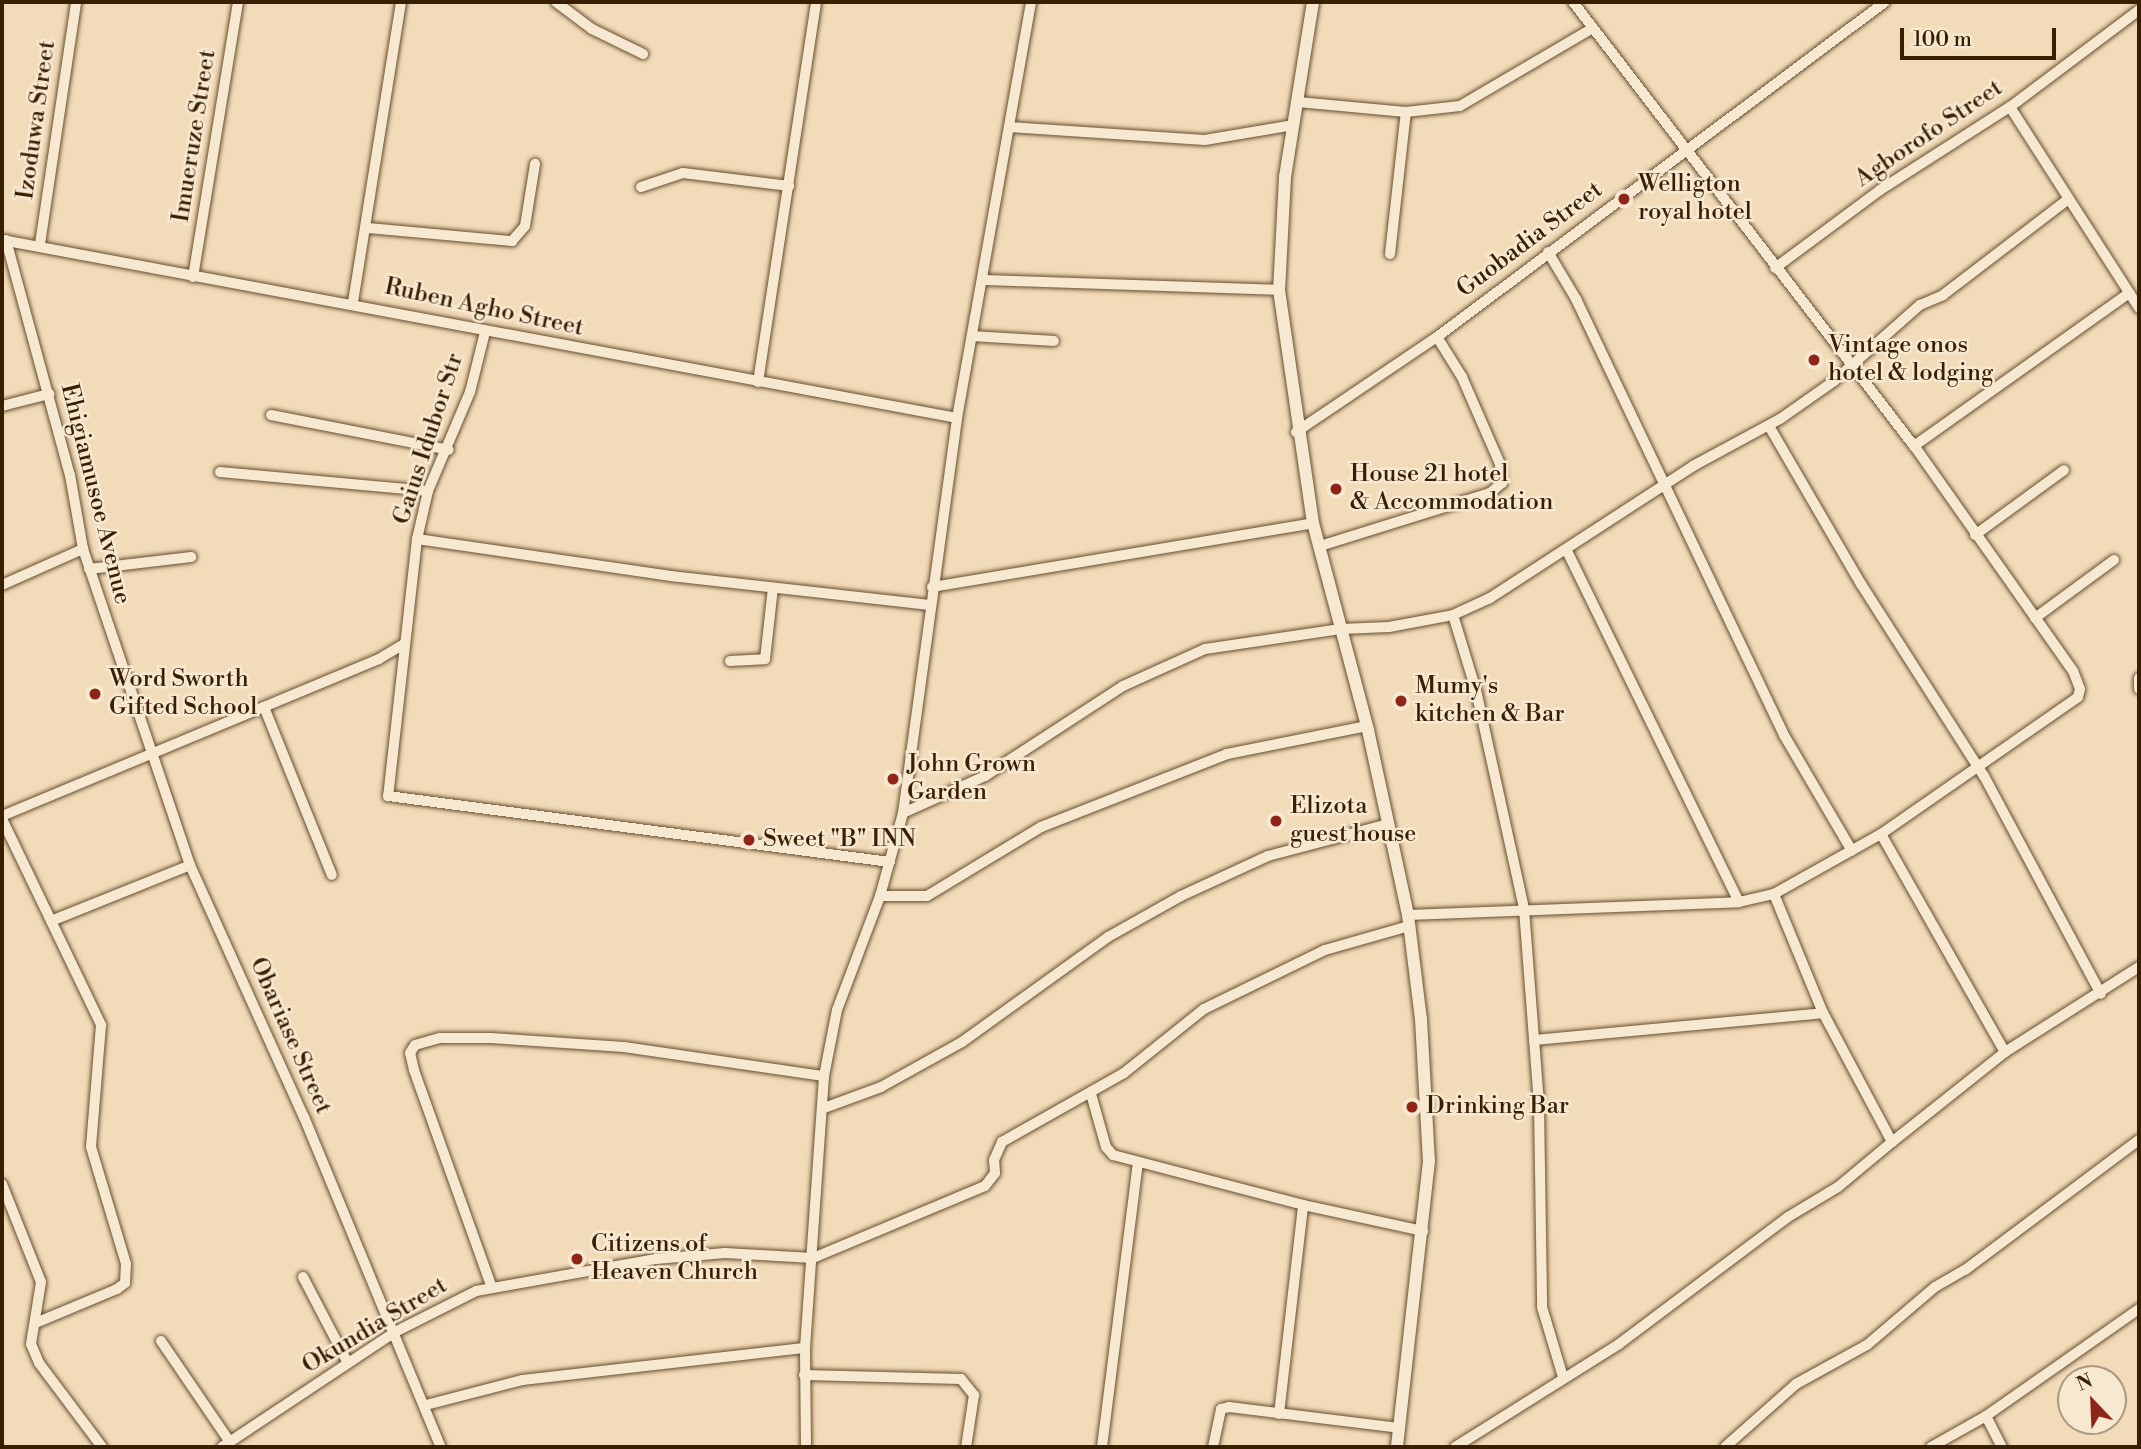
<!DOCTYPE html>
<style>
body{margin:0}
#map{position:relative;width:2141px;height:1449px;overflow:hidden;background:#f2dbb8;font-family:"Libre Bodoni",serif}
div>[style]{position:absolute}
.roads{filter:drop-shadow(0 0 2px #664e2f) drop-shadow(0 0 2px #664e2f)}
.minor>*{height:10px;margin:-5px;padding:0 5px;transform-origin:5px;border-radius:5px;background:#f7e8d1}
.tertiary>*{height:12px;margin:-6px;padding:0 6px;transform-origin:6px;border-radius:6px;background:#f7e8d1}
.dots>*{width:19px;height:19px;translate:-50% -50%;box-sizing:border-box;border:4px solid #f7e8d1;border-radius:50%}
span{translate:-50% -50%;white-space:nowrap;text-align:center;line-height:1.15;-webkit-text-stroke:5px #f7e8d1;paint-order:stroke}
.street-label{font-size:24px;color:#381f01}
.poi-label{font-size:24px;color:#381f01}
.left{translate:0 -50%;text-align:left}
.frame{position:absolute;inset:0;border:4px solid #381f01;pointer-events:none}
.north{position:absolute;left:2057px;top:1365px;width:70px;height:70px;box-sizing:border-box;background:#f7e8d1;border:2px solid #ab987e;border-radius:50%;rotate:337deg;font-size:19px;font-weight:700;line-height:28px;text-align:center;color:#381f01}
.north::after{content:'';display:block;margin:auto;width:24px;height:32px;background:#8f2418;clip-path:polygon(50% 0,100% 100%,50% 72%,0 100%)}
.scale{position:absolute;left:1900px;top:28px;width:156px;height:32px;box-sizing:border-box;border:4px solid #381f01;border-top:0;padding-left:9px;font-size:21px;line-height:24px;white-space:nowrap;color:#381f01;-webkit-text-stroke:5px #f7e8d1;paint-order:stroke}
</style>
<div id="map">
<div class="roads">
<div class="minor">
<i style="left:556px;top:2px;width:45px;rotate:36.9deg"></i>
<i style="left:592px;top:29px;width:57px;rotate:26.1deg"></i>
<i style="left:1298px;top:102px;width:108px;rotate:5.3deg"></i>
<i style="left:1406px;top:112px;width:54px;rotate:-6.3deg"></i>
<i style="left:1460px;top:106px;width:154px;rotate:-30.4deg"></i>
<i style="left:2010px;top:107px;width:239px;rotate:57.3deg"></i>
<i style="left:1009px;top:127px;width:196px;rotate:3.8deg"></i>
<i style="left:1205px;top:140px;width:90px;rotate:-9.6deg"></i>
<i style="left:641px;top:187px;width:44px;rotate:-18.4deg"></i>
<i style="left:683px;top:173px;width:107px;rotate:7deg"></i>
<i style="left:368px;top:228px;width:145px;rotate:5.2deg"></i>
<i style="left:512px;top:241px;width:20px;rotate:-49deg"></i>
<i style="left:525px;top:226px;width:63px;rotate:-80.8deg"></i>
<i style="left:2px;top:240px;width:971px;rotate:10.56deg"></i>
<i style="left:6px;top:240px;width:244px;rotate:74.8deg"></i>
<i style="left:70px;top:475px;width:75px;rotate:80deg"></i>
<i style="left:83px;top:549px;width:334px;rotate:71.3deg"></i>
<i style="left:190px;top:865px;width:277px;rotate:65.7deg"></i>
<i style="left:304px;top:1117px;width:357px;rotate:67.5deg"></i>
<i style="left:40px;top:244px;width:245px;rotate:-81.5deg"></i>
<i style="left:1548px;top:252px;width:55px;rotate:59.2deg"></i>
<i style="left:1576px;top:299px;width:483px;rotate:64.5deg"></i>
<i style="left:1784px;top:735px;width:134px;rotate:59.6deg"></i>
<i style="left:1390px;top:254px;width:143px;rotate:-83.6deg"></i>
<i style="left:1775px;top:268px;width:131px;rotate:-36.6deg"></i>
<i style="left:1880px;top:190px;width:154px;rotate:-32.6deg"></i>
<i style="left:2010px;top:107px;width:161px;rotate:-36.9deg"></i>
<i style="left:193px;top:277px;width:279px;rotate:-80.7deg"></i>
<i style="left:982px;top:280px;width:297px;rotate:1.9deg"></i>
<i style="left:353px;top:302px;width:304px;rotate:-80.9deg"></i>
<i style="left:485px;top:332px;width:62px;rotate:104deg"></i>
<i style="left:470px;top:392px;width:108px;rotate:113deg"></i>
<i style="left:428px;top:491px;width:49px;rotate:102.9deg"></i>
<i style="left:417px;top:539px;width:259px;rotate:96.4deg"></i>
<i style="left:388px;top:796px;width:506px;rotate:7.49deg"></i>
<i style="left:972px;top:336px;width:82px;rotate:3.5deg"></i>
<i style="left:758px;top:382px;width:384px;rotate:-81.3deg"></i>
<i style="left:2px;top:406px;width:49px;rotate:-14.3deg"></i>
<i style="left:271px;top:415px;width:181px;rotate:11.1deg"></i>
<i style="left:1769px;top:426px;width:183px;rotate:59.8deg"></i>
<i style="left:1861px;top:584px;width:228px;rotate:57.4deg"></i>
<i style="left:1984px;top:776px;width:247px;rotate:61.8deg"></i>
<i style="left:1296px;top:432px;width:170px;rotate:-34deg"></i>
<i style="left:1437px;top:337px;width:559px;rotate:-36.79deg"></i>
<i style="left:1914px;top:446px;width:264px;rotate:-35.4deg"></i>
<i style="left:220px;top:472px;width:209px;rotate:5.2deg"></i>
<i style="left:1975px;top:535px;width:110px;rotate:-36.1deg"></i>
<i style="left:417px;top:539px;width:257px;rotate:8.3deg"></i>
<i style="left:671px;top:576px;width:260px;rotate:6.4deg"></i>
<i style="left:1320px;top:546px;width:178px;rotate:-17.3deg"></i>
<i style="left:1490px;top:493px;width:16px;rotate:-40deg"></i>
<i style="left:1502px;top:483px;width:19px;rotate:-96deg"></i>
<i style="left:1500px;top:464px;width:95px;rotate:-113.6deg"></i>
<i style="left:1462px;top:377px;width:47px;rotate:-122deg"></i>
<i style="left:1567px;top:551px;width:391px;rotate:63.9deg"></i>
<i style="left:89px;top:569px;width:103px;rotate:-6.7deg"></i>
<i style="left:2px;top:585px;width:89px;rotate:-24deg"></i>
<i style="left:932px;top:587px;width:386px;rotate:-9.5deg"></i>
<i style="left:1453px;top:615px;width:78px;rotate:73deg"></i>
<i style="left:1476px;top:690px;width:224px;rotate:77.6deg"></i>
<i style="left:1524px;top:909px;width:198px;rotate:85.6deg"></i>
<i style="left:1539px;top:1106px;width:201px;rotate:89.1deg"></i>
<i style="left:1542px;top:1307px;width:73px;rotate:73.3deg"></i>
<i style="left:2035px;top:618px;width:98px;rotate:-36.3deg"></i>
<i style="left:730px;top:661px;width:35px;rotate:-3deg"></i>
<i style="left:765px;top:659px;width:71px;rotate:-83.6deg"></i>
<i style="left:2139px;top:678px;width:11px;rotate:90deg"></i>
<i style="left:264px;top:707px;width:181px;rotate:68deg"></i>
<i style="left:903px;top:813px;width:90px;rotate:-24.3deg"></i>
<i style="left:985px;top:776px;width:165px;rotate:-33.1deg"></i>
<i style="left:1123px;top:686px;width:90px;rotate:-24.3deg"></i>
<i style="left:1205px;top:649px;width:137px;rotate:-8.4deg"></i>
<i style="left:1341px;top:629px;width:48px;rotate:-2.4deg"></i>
<i style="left:1389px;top:627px;width:65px;rotate:-10.6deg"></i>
<i style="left:1453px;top:615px;width:41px;rotate:-24.7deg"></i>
<i style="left:1490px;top:598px;width:242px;rotate:-33deg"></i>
<i style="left:1693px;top:466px;width:99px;rotate:-28.4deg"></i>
<i style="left:1780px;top:419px;width:66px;rotate:-35.1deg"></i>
<i style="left:1834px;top:381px;width:115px;rotate:-41.5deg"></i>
<i style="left:1920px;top:305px;width:25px;rotate:-23deg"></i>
<i style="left:1943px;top:295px;width:155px;rotate:-37.4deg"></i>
<i style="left:2px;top:816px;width:408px;rotate:-22.6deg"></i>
<i style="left:379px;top:659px;width:29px;rotate:-31deg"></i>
<i style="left:2px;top:819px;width:229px;rotate:64.3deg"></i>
<i style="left:101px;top:1025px;width:122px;rotate:94.7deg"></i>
<i style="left:91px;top:1147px;width:122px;rotate:73.3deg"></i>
<i style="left:126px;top:1264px;width:19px;rotate:93deg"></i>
<i style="left:125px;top:1283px;width:10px;rotate:143deg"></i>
<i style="left:117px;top:1289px;width:86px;rotate:157.3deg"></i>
<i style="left:1881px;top:834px;width:251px;rotate:60.4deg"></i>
<i style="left:880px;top:896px;width:47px"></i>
<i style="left:927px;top:896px;width:133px;rotate:-31.2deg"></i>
<i style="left:1041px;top:827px;width:200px;rotate:-21.4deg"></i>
<i style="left:1227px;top:754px;width:143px;rotate:-11.3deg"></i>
<i style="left:1408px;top:915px;width:331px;rotate:-2.2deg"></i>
<i style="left:1739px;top:902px;width:36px;rotate:-13deg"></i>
<i style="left:1774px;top:894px;width:123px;rotate:-29.3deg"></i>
<i style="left:1881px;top:834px;width:240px;rotate:-34.8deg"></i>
<i style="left:2078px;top:697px;width:8px;rotate:-76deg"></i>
<i style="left:2080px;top:689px;width:19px;rotate:-111deg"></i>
<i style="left:2073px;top:671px;width:276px;rotate:-125.2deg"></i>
<i style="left:1914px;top:446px;width:560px;rotate:-127.52deg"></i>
<i style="left:51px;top:921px;width:150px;rotate:-21.9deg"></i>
<i style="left:1534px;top:1040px;width:290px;rotate:-5.3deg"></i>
<i style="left:1091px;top:1094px;width:55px;rotate:74.2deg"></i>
<i style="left:1106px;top:1147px;width:11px;rotate:49deg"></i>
<i style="left:1113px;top:1155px;width:196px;rotate:14.7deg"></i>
<i style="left:1303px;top:1205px;width:123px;rotate:12.2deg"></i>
<i style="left:824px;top:1108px;width:61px;rotate:-20.2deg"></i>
<i style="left:881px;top:1087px;width:93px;rotate:-29.1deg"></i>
<i style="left:962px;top:1042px;width:180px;rotate:-35.7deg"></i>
<i style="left:1108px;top:937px;width:84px;rotate:-29.3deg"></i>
<i style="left:1181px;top:896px;width:96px;rotate:-24.7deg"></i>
<i style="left:1268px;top:856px;width:124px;rotate:-14.9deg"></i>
<i style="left:1892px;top:1142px;width:144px;rotate:-38.5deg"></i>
<i style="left:2005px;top:1052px;width:159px;rotate:-32.4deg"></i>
<i style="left:2px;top:1184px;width:105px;rotate:68.3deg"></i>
<i style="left:41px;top:1282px;width:63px;rotate:99.2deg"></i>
<i style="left:31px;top:1344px;width:21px;rotate:67deg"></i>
<i style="left:39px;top:1363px;width:105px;rotate:53.1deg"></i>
<i style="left:303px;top:1277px;width:97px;rotate:62.4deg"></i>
<i style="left:492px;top:1288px;width:232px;rotate:-109.7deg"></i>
<i style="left:414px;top:1070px;width:17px;rotate:-103deg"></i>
<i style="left:410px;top:1053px;width:9px;rotate:-58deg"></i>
<i style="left:415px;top:1045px;width:26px;rotate:-16deg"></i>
<i style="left:440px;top:1038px;width:51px"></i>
<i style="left:491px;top:1038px;width:133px;rotate:3.9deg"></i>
<i style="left:624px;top:1047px;width:202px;rotate:8.3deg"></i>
<i style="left:161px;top:1341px;width:122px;rotate:55.7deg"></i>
<i style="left:804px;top:1375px;width:157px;rotate:1.5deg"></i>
<i style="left:961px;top:1379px;width:21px;rotate:51deg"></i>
<i style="left:974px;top:1395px;width:53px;rotate:98.7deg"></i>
<i style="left:426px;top:1405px;width:100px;rotate:-14.5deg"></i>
<i style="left:523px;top:1380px;width:284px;rotate:-6.5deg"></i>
<i style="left:1279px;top:1414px;width:210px;rotate:-83.4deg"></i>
<i style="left:1986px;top:1416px;width:35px;rotate:63deg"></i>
<i style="left:222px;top:1447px;width:208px;rotate:-33.6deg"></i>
<i style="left:395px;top:1332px;width:91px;rotate:-26.8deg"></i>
<i style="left:476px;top:1291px;width:183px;rotate:-10.1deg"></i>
<i style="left:656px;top:1259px;width:69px;rotate:-5deg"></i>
<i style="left:725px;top:1253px;width:88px;rotate:3.3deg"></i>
<i style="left:813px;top:1258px;width:186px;rotate:-22.7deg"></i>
<i style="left:985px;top:1186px;width:16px;rotate:-52deg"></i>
<i style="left:995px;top:1173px;width:13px;rotate:-94deg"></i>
<i style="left:994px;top:1160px;width:20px;rotate:-66deg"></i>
<i style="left:1002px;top:1142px;width:140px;rotate:-29.5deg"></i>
<i style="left:1124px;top:1073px;width:102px;rotate:-38.7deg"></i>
<i style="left:1204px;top:1009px;width:135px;rotate:-26deg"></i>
<i style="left:1325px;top:950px;width:87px;rotate:-15.9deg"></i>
<i style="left:806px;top:1447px;width:99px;rotate:-90.6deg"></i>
<i style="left:805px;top:1348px;width:273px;rotate:-86deg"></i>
<i style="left:824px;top:1076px;width:67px;rotate:-78.9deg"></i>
<i style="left:837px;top:1010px;width:122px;rotate:-69.3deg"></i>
<i style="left:880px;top:896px;width:86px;rotate:-74.5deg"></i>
<i style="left:903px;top:813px;width:399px;rotate:-82.2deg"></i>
<i style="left:957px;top:418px;width:423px;rotate:-79.9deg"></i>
<i style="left:1102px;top:1447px;width:285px;rotate:-82.8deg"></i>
<i style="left:1213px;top:1447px;width:39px;rotate:-78deg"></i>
<i style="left:1221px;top:1409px;width:8px;rotate:-14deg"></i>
<i style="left:1229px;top:1407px;width:171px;rotate:7deg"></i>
<i style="left:1455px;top:1447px;width:194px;rotate:-32.1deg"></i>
<i style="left:1619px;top:1344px;width:211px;rotate:-36.9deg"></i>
<i style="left:1788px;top:1217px;width:58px;rotate:-31deg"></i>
<i style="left:1838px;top:1187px;width:70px;rotate:-39.8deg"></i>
<i style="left:1892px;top:1142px;width:146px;rotate:-118.1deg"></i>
<i style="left:1823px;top:1013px;width:129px;rotate:-112.4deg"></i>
<i style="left:1725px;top:1447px;width:95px;rotate:-41.6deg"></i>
<i style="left:1796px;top:1384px;width:81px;rotate:-28.8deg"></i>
<i style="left:1867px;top:1345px;width:89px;rotate:-40.5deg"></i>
<i style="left:1935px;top:1287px;width:34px;rotate:-30deg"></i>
<i style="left:1965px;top:1270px;width:217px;rotate:-36.8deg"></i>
<i style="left:1931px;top:1447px;width:63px;rotate:-29.4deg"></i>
<i style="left:1986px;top:1416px;width:187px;rotate:-35deg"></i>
</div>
<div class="tertiary">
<i style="left:1313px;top:2px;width:177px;rotate:99.1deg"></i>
<i style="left:1285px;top:177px;width:113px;rotate:93deg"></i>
<i style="left:1279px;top:290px;width:235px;rotate:81.7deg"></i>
<i style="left:1313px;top:523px;width:214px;rotate:75.1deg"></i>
<i style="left:1368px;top:730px;width:189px;rotate:77.8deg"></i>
<i style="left:1408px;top:915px;width:105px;rotate:82.9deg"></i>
<i style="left:1421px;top:1019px;width:142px;rotate:86.8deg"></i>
<i style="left:1429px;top:1161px;width:288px;rotate:96.4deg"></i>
</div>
</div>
<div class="dots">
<i style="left:1624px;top:199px;background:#8f2418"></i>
<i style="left:1814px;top:360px;background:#8f2418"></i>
<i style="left:1336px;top:489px;background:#8f2418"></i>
<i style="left:95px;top:694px;background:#8f2418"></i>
<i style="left:1401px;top:701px;background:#8f2418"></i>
<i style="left:893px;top:779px;background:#8f2418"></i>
<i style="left:1276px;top:821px;background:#8f2418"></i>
<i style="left:749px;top:840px;background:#8f2418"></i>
<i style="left:1412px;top:1107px;background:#8f2418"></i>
<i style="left:577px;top:1259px;background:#8f2418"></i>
</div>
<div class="street-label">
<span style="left:37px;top:120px;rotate:-82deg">Izoduwa Street</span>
<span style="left:1929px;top:134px;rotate:-34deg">Agborofo Street</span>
<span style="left:195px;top:136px;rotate:-81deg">Imueruze Street</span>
<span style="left:1530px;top:240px;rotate:-37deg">Guobadia Street</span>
<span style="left:484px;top:308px;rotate:12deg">Ruben Agho Street</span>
<span style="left:429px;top:439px;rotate:-72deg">Gaius Idubor Str</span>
<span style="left:95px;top:494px;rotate:76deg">Ehigiamusoe Avenue</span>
<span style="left:290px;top:1036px;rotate:66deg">Obariase Street</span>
<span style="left:375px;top:1326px;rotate:-31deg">Okundia Street</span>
</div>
<div class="poi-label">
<span class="left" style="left:1638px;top:199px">Welligton<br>royal hotel</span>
<span class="left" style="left:1828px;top:360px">Vintage onos<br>hotel &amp; lodging</span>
<span class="left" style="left:1350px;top:489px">House 21 hotel<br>&amp; Accommodation</span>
<span class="left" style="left:109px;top:694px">Word Sworth<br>Gifted School</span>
<span class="left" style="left:1415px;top:701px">Mumy's<br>kitchen &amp; Bar</span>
<span class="left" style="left:907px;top:779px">John Grown<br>Garden</span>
<span class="left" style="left:1290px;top:821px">Elizota<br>guest house</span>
<span class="left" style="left:763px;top:840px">Sweet "B" INN</span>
<span class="left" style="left:1426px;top:1107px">Drinking Bar</span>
<span class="left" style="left:591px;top:1259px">Citizens of<br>Heaven Church</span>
</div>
<div class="frame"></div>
<div class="north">N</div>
<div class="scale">100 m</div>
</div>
